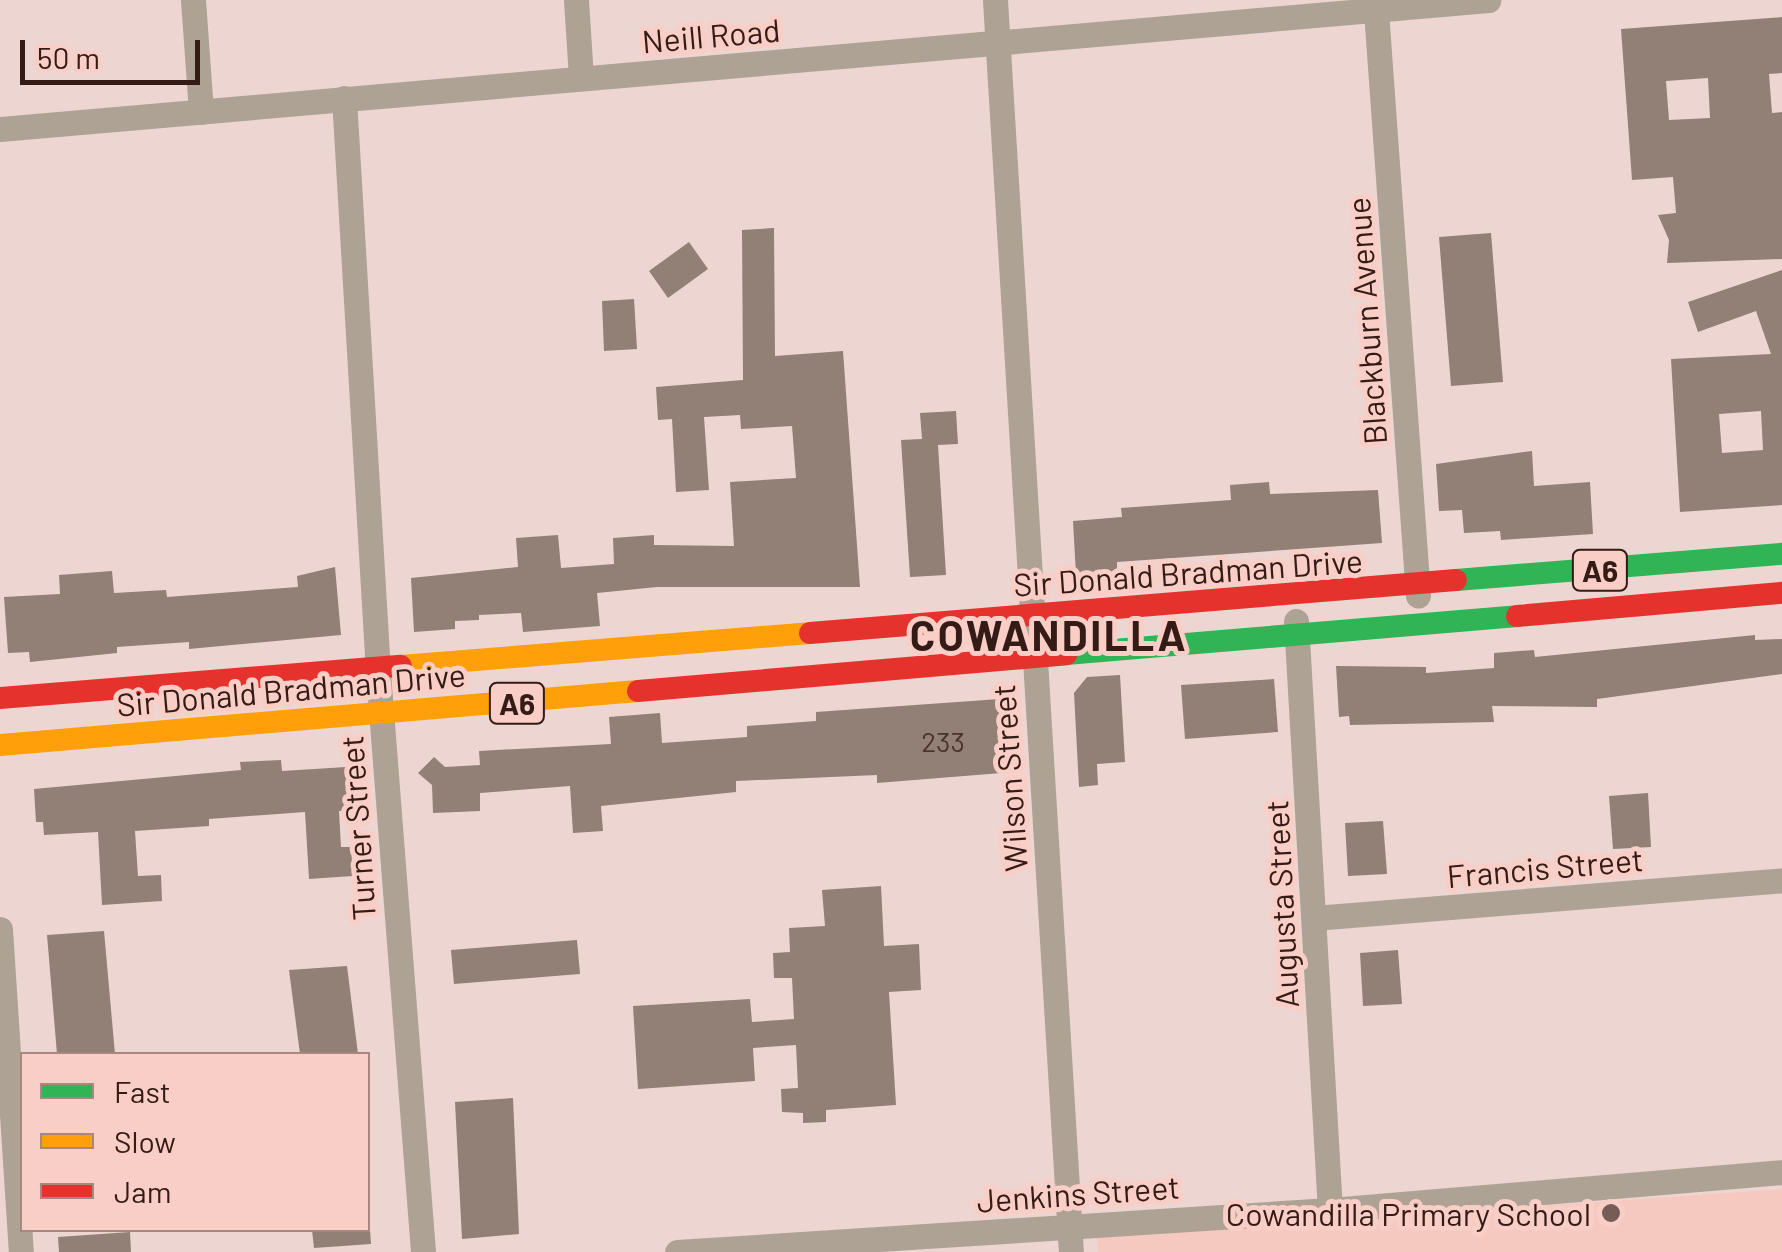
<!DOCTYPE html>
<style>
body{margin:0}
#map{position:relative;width:1782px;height:1252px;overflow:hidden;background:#edd6d1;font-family:Barlow,sans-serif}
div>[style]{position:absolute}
.built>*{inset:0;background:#f5c8c0}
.building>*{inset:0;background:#927f76}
.street>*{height:25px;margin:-12.5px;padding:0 12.5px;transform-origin:12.5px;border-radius:12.5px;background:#aea295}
.fast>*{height:22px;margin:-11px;padding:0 11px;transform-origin:11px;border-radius:11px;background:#30b455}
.slow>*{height:22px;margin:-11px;padding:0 11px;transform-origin:11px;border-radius:11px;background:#ff9f0a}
.jam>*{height:22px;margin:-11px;padding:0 11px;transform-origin:11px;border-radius:11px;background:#e5322d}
.dots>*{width:28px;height:28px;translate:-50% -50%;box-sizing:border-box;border:5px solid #f8cec6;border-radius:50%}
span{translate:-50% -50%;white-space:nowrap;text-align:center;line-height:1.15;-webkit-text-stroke:10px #f8cec6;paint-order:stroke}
.number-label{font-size:28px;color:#4c342e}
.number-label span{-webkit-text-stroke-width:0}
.shield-label span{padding:2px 8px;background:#f8cec6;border:2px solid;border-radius:8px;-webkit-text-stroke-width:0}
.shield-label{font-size:30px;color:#341b16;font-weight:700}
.street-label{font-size:32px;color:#341b16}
.poi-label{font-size:32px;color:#341b16}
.right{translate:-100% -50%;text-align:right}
.district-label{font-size:42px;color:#341b16;font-weight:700;letter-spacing:2.5px}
.legend{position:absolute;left:20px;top:1052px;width:350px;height:180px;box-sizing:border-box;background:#f8cec6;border:2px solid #aa8680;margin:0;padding:12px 18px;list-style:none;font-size:30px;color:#341b16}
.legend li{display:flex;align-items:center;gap:20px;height:50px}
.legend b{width:50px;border:2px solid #aa8680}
.scale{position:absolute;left:20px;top:40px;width:180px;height:45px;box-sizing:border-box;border:5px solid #341b16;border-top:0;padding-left:12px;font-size:30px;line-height:35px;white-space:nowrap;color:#341b16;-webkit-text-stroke:8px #f8cec6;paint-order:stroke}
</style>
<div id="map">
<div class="built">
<i style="clip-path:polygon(1782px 1189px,1782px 1252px,1098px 1252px,1096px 1237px)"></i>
</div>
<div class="building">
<i style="clip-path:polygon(evenodd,1782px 17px,1782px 73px,1769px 74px,1772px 113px,1782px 112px,1782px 259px,1667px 263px,1669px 240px,1658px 215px,1676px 213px,1673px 177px,1632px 180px,1621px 29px,1782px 17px,1708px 78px,1710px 118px,1669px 120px,1666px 81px,1708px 78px)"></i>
<i style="clip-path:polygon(774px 228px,775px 356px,843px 351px,860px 587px,657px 587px,597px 593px,600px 626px,523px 632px,521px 613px,479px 615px,479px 620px,455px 621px,455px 629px,414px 632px,411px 578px,518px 567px,516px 538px,558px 535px,561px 568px,614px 564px,613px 538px,654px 535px,654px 545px,734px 546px,730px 482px,796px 478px,792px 426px,741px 429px,740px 415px,704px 417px,709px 490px,676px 492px,672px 419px,658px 420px,656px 387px,743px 380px,742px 230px)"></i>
<i style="clip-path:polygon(1491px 233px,1503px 382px,1451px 386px,1439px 237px)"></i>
<i style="clip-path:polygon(689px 242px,708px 269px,668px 298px,649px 271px)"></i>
<i style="clip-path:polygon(evenodd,1782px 270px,1782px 505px,1680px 512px,1671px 359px,1771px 354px,1756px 311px,1698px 332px,1688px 302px,1782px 270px,1761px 411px,1763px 450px,1722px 453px,1719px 414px,1761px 411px)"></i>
<i style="clip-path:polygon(634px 299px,637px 349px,604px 351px,602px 301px)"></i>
<i style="clip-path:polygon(956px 411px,958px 444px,938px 445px,946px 575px,910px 577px,901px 440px,922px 439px,920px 413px)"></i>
<i style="clip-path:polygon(1532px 451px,1534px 486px,1590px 482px,1593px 534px,1501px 540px,1500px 531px,1464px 533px,1462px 510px,1439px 511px,1436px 464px)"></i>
<i style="clip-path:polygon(1269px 482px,1270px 494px,1378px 490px,1382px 543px,1117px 562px,1117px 572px,1076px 575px,1073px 521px,1122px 517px,1121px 508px,1231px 500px,1230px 485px)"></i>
<i style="clip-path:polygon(335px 567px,341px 635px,189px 649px,189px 642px,117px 647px,117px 653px,30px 662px,29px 652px,8px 653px,4px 597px,60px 594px,59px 575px,112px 571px,114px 593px,166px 590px,167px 597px,298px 587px,297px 576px)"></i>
<i style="clip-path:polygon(1755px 635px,1755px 640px,1782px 639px,1782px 674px,1597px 699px,1597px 707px,1492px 706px,1494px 722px,1350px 725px,1349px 716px,1339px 717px,1336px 666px,1426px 667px,1426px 673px,1494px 668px,1494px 653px,1534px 650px,1535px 657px)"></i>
<i style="clip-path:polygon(1120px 675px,1125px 762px,1097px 764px,1098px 785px,1079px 787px,1074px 693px,1087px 677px)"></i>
<i style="clip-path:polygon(1274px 679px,1278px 732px,1185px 739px,1181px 685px)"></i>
<i style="clip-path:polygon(1000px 699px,1009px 709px,1014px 772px,877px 783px,877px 775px,736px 781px,736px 792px,601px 806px,603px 831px,573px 833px,570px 786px,480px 793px,480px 811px,433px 813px,432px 785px,418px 773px,434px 757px,445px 767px,480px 765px,479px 751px,611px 744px,609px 717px,660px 713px,662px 743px,747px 737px,747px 726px,816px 721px,816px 712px)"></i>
<i style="clip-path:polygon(281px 760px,282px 771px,346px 767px,349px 811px,339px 811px,341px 847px,351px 847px,353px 876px,309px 879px,305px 812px,209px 819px,209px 826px,135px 831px,138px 876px,161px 875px,162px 901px,102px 905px,98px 832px,44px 835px,43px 822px,36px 822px,34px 789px,241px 770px,240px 762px)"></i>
<i style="clip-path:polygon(1648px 793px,1651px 847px,1613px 849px,1609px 796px)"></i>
<i style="clip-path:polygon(1383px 821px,1387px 874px,1348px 876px,1345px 823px)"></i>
<i style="clip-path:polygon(881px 886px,884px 946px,919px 944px,921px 990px,889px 992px,896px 1105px,826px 1110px,826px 1122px,803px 1123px,803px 1113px,782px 1112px,781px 1089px,798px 1088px,796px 1045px,753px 1048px,755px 1081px,638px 1089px,633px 1006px,750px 999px,752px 1022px,794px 1019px,792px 978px,774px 978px,773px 953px,790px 952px,789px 928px,825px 926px,822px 890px)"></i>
<i style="clip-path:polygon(104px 931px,115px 1054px,57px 1054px,47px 935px)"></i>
<i style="clip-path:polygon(577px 940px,580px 974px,454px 984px,451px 950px)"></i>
<i style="clip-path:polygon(1398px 950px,1402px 1004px,1363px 1006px,1360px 953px)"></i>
<i style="clip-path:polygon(347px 966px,358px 1054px,300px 1054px,289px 970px)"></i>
<i style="clip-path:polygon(513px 1098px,519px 1234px,462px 1239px,455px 1102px)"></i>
<i style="clip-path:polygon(312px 1230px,370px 1230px,371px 1244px,314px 1248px)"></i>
<i style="clip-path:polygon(130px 1232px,131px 1252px,59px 1252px,58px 1237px)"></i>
</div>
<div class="street">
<i style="left:193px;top:0;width:112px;rotate:85.9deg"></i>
<i style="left:576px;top:0;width:78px;rotate:86.3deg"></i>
<i style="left:995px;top:0;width:1254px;rotate:86.53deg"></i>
<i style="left:1376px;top:11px;width:586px;rotate:85.89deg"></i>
<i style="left:344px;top:98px;width:575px;rotate:86.61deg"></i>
<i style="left:378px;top:672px;width:582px;rotate:85.56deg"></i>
<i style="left:0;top:129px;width:1494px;rotate:-4.95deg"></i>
<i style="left:1296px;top:621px;width:590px;rotate:86.7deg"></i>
<i style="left:1314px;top:918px;width:470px;rotate:-4.6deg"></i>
<i style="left:0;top:929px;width:324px;rotate:86.3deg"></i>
<i style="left:677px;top:1252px;width:654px;rotate:-3.68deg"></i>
<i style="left:1330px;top:1210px;width:454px;rotate:-4.8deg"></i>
</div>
<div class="fast">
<i style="left:1456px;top:580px;width:327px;rotate:-4.6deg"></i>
<i style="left:1066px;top:654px;width:453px;rotate:-4.8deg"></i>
</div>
<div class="slow">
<i style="left:401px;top:666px;width:410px;rotate:-4.6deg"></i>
<i style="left:0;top:745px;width:640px;rotate:-4.84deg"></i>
</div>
<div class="jam">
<i style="left:1517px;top:616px;width:266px;rotate:-5deg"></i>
<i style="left:810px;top:633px;width:648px;rotate:-4.69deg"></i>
<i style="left:638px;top:691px;width:430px;rotate:-4.9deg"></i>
<i style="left:0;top:698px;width:402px;rotate:-4.6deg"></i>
</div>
<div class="dots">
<i style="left:1611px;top:1213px;background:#755c57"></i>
</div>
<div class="number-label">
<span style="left:943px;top:741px">233</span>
</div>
<div class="shield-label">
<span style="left:1600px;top:570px">A6</span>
<span style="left:517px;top:703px">A6</span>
</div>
<div class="street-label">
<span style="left:711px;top:35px;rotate:-5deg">Neill Road</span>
<span style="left:1366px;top:321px;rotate:-94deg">Blackburn Avenue</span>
<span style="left:1188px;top:572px;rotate:-4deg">Sir Donald Bradman Drive</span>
<span style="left:291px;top:689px;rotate:-5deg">Sir Donald Bradman Drive</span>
<span style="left:1009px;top:778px;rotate:-94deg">Wilson Street</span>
<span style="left:357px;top:828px;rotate:-94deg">Turner Street</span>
<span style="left:1545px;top:867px;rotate:-5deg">Francis Street</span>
<span style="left:1281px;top:904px;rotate:-93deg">Augusta Street</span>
<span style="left:1078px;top:1193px;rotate:-4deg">Jenkins Street</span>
</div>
<div class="poi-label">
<span class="right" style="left:1591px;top:1213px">Cowandilla Primary School</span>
</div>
<div class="district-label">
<span style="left:1049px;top:634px">COWANDILLA</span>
</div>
<ul class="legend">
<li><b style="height:12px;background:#30b455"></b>Fast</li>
<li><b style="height:12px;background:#ff9f0a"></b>Slow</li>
<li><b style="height:12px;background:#e5322d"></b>Jam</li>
</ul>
<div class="scale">50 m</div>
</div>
